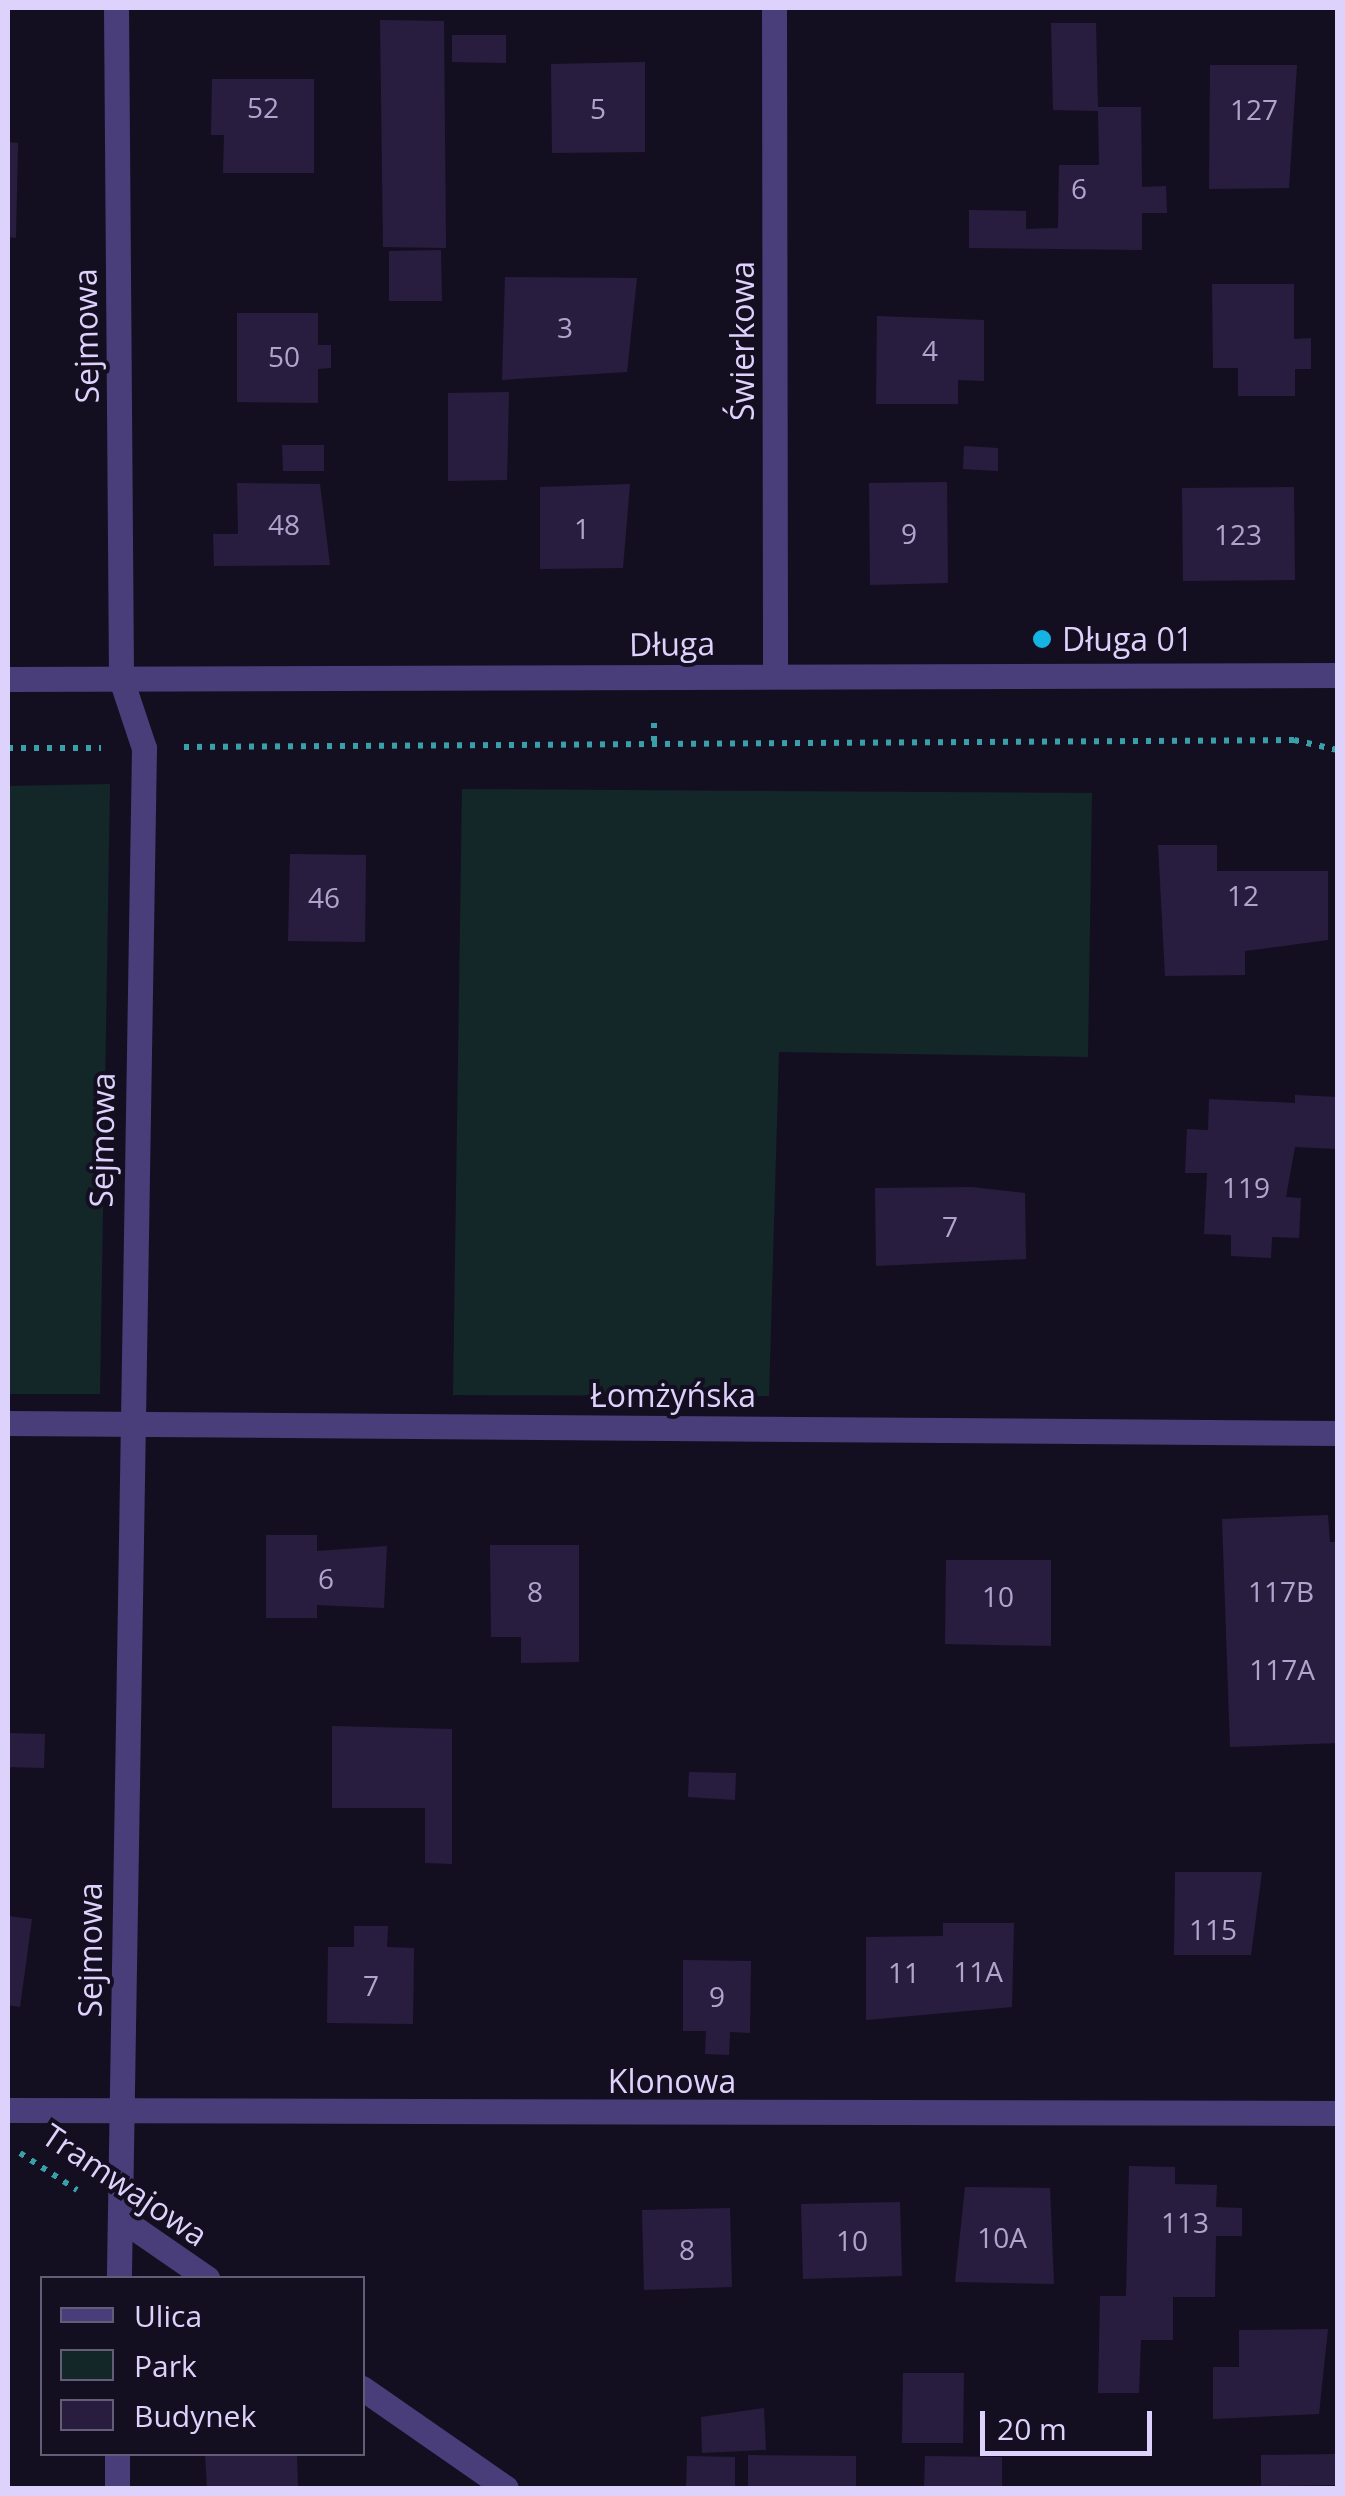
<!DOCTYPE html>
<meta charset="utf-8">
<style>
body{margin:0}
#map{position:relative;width:1345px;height:2496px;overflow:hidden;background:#140f20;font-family:"Open Sans",sans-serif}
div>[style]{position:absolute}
.green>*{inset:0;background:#132729}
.building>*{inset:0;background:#291d3f}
.path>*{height:6px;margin-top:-3px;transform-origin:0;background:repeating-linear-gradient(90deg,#399fa8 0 5px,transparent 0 13px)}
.minor>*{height:25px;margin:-12.5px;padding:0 12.5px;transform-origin:12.5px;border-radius:12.5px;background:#493e7a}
.dots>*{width:28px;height:28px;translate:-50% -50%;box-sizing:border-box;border:5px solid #140f20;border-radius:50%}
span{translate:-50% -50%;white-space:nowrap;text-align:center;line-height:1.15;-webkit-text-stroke:8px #140f20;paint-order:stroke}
.number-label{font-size:28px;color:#afa5cc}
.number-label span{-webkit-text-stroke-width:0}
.street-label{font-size:32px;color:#dcd2fb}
.poi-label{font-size:32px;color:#dcd2fb}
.left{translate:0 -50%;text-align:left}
.frame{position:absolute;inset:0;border:10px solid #dcd2fb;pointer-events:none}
.legend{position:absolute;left:40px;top:2276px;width:325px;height:180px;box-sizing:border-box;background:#140f20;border:2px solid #645d78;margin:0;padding:12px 18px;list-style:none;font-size:30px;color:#dcd2fb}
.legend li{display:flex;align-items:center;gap:20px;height:50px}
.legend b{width:50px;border:2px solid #645d78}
.scale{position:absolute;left:980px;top:2411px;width:172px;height:45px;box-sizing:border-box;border:5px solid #dcd2fb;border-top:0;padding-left:12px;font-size:30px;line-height:35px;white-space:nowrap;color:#dcd2fb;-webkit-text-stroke:8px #140f20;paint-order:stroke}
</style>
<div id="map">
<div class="green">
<i style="clip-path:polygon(110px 784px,100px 1394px,8px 1394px,8px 786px)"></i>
<i style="clip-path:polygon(462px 789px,1092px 793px,1088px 1057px,779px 1052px,769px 1396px,453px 1395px)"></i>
</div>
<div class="building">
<i style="clip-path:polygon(380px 20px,444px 21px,446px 248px,383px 247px)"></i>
<i style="clip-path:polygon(1051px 23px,1096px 23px,1098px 107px,1141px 107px,1142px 187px,1166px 186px,1167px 213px,1142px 213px,1142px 250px,969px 248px,969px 210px,1026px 211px,1026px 229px,1058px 228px,1059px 165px,1099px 165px,1098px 111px,1053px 110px)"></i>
<i style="clip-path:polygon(452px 35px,506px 35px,506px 63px,452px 62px)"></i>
<i style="clip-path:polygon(645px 62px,645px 152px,552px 153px,551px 64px)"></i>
<i style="clip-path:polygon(1210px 65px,1297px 65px,1289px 188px,1209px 189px)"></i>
<i style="clip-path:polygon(212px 79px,314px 79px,314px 173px,223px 173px,224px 135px,211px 135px)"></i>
<i style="clip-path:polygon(8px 142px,18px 143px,16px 238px,8px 237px)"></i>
<i style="clip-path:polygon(441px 250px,442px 301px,389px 301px,389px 251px)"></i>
<i style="clip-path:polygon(505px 277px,637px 278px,627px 372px,502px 380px)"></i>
<i style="clip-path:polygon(1212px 284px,1294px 284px,1294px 339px,1311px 338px,1311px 369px,1295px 369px,1295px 396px,1238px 396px,1238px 368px,1213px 368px)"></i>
<i style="clip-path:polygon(237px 313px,318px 313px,318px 345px,331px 345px,331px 368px,318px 369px,318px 403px,237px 402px)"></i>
<i style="clip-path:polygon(877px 316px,984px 320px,984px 381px,958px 380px,958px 404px,876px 404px)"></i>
<i style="clip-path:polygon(509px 392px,507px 480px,448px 481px,448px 393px)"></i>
<i style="clip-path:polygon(282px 445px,324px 445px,324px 471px,283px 471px)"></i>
<i style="clip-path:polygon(964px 446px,998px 448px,998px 471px,963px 469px)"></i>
<i style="clip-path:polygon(947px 482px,948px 583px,870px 585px,869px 483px)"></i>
<i style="clip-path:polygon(237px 483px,320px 484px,330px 565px,214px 566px,213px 534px,238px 534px)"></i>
<i style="clip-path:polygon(630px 484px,623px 568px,540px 569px,540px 487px)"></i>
<i style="clip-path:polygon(1294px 487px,1295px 580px,1183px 581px,1182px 488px)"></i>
<i style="clip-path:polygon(1158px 845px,1217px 845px,1217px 871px,1328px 871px,1328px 940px,1245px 951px,1245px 975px,1165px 976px)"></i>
<i style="clip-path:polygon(290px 854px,366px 855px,365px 942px,288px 941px)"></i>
<i style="clip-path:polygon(1295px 1095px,1338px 1097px,1338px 1149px,1295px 1147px,1286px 1197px,1301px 1198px,1299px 1238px,1272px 1237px,1271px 1258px,1231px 1256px,1231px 1235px,1204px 1234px,1207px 1173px,1185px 1173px,1187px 1129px,1208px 1130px,1209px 1099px,1295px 1103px)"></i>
<i style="clip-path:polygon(972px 1187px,1025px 1193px,1026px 1259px,876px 1266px,875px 1188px)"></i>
<i style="clip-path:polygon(1328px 1515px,1330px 1542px,1338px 1542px,1337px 1743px,1230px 1747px,1222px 1519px)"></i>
<i style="clip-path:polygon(266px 1535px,317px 1535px,317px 1551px,387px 1546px,384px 1608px,317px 1605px,317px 1618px,266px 1618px)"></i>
<i style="clip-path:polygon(490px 1545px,579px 1545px,579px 1662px,521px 1663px,521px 1637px,491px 1637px)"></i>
<i style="clip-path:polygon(946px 1560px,1051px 1560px,1051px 1646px,945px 1644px)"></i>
<i style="clip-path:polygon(332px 1726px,452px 1729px,452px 1864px,425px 1863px,425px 1808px,332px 1808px)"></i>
<i style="clip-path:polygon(8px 1733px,45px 1734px,44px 1768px,8px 1767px)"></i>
<i style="clip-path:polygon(689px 1772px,736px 1773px,735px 1800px,688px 1797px)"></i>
<i style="clip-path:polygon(1175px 1872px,1262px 1872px,1251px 1955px,1174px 1955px)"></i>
<i style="clip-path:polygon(8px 1916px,32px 1919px,20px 2007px,8px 2005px)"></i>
<i style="clip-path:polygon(943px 1923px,1014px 1923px,1012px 2007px,866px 2020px,866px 1937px,943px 1936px)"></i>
<i style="clip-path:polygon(354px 1926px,388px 1926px,387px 1947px,414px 1948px,413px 2024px,327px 2023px,328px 1947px,354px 1947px)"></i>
<i style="clip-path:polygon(683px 1960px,751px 1961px,750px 2033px,730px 2032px,729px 2055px,705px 2054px,706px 2031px,683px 2031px)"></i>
<i style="clip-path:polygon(1129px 2166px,1175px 2167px,1175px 2184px,1217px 2185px,1216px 2207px,1242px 2208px,1242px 2236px,1216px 2236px,1215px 2297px,1173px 2297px,1173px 2340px,1141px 2340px,1139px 2393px,1098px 2393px,1100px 2296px,1126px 2296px)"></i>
<i style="clip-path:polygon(965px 2187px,1050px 2188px,1054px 2284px,955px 2282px)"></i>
<i style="clip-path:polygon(900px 2202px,902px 2276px,803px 2279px,801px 2204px)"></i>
<i style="clip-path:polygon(730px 2208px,732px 2287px,644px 2290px,642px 2210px)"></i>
<i style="clip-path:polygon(1328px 2329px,1319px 2414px,1213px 2419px,1213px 2367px,1239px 2367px,1239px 2330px)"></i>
<i style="clip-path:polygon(903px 2373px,964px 2373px,963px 2443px,902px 2443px)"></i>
<i style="clip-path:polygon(764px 2408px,766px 2450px,702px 2453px,701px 2417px)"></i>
<i style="clip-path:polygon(205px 2454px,297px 2454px,298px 2488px,207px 2488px)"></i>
<i style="clip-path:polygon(1335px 2454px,1336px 2485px,1261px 2486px,1261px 2455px)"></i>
<i style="clip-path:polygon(748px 2455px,856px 2456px,856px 2488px,748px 2488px)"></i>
<i style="clip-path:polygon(687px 2456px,735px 2457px,735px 2488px,686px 2488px)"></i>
<i style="clip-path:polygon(925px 2456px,1002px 2457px,1002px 2488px,924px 2488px)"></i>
</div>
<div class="path">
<i style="left:654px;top:741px;width:24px;rotate:-90deg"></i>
<i style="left:184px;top:747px;width:1110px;rotate:-0.36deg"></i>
<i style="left:1294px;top:740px;width:45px;rotate:12.8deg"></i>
<i style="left:8px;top:748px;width:93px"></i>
<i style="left:20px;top:2153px;width:68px;rotate:33deg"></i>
</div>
<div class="minor">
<i style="left:116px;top:8px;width:671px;rotate:89.57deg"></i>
<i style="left:121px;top:679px;width:73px;rotate:71.6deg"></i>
<i style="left:144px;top:748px;width:1530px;rotate:90.94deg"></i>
<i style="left:774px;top:8px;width:667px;rotate:89.91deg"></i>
<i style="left:8px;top:679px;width:1330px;rotate:-0.17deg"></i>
<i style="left:8px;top:1423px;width:1330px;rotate:0.43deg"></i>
<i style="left:8px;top:2110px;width:1330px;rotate:0.13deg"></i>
<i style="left:120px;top:2218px;width:106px;rotate:34.6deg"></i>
<i style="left:362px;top:2388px;width:175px;rotate:34.8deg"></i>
<i style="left:117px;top:2488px;width:34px;rotate:-90deg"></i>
</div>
<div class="dots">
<i style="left:1042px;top:639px;background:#15b2e4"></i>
</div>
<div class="number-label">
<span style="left:263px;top:107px">52</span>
<span style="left:598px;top:108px">5</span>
<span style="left:1254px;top:109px">127</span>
<span style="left:1079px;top:188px">6</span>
<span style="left:565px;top:327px">3</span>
<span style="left:930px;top:350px">4</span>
<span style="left:284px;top:356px">50</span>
<span style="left:284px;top:524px">48</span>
<span style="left:582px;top:528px">1</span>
<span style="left:909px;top:533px">9</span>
<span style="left:1238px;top:534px">123</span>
<span style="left:1243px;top:895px">12</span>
<span style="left:324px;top:897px">46</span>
<span style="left:1246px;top:1187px">119</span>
<span style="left:950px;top:1226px">7</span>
<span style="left:326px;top:1578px">6</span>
<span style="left:535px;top:1591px">8</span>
<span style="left:1281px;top:1591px">117B</span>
<span style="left:998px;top:1596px">10</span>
<span style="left:1282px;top:1669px">117A</span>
<span style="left:1213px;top:1929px">115</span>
<span style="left:978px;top:1971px">11A</span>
<span style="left:904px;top:1972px">11</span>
<span style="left:371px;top:1985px">7</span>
<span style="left:717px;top:1996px">9</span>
<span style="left:1185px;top:2222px">113</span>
<span style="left:1002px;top:2237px">10A</span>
<span style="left:852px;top:2240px">10</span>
<span style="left:687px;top:2249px">8</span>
</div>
<div class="street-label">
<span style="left:86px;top:336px;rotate:-91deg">Sejmowa</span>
<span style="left:742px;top:341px;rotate:-90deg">Świerkowa</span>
<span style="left:672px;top:644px;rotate:-1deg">Długa</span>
<span style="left:102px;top:1140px;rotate:-89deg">Sejmowa</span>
<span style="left:673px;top:1395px">Łomżyńska</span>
<span style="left:90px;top:1950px;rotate:-90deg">Sejmowa</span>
<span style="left:672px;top:2081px">Klonowa</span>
<span style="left:125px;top:2185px;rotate:34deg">Tramwajowa</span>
</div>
<div class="poi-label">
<span class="left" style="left:1062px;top:639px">Długa 01</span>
</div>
<div class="frame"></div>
<ul class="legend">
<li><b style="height:12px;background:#493e7a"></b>Ulica</li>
<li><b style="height:28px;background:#132729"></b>Park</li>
<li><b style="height:28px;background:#291d3f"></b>Budynek</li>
</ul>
<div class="scale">20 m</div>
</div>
